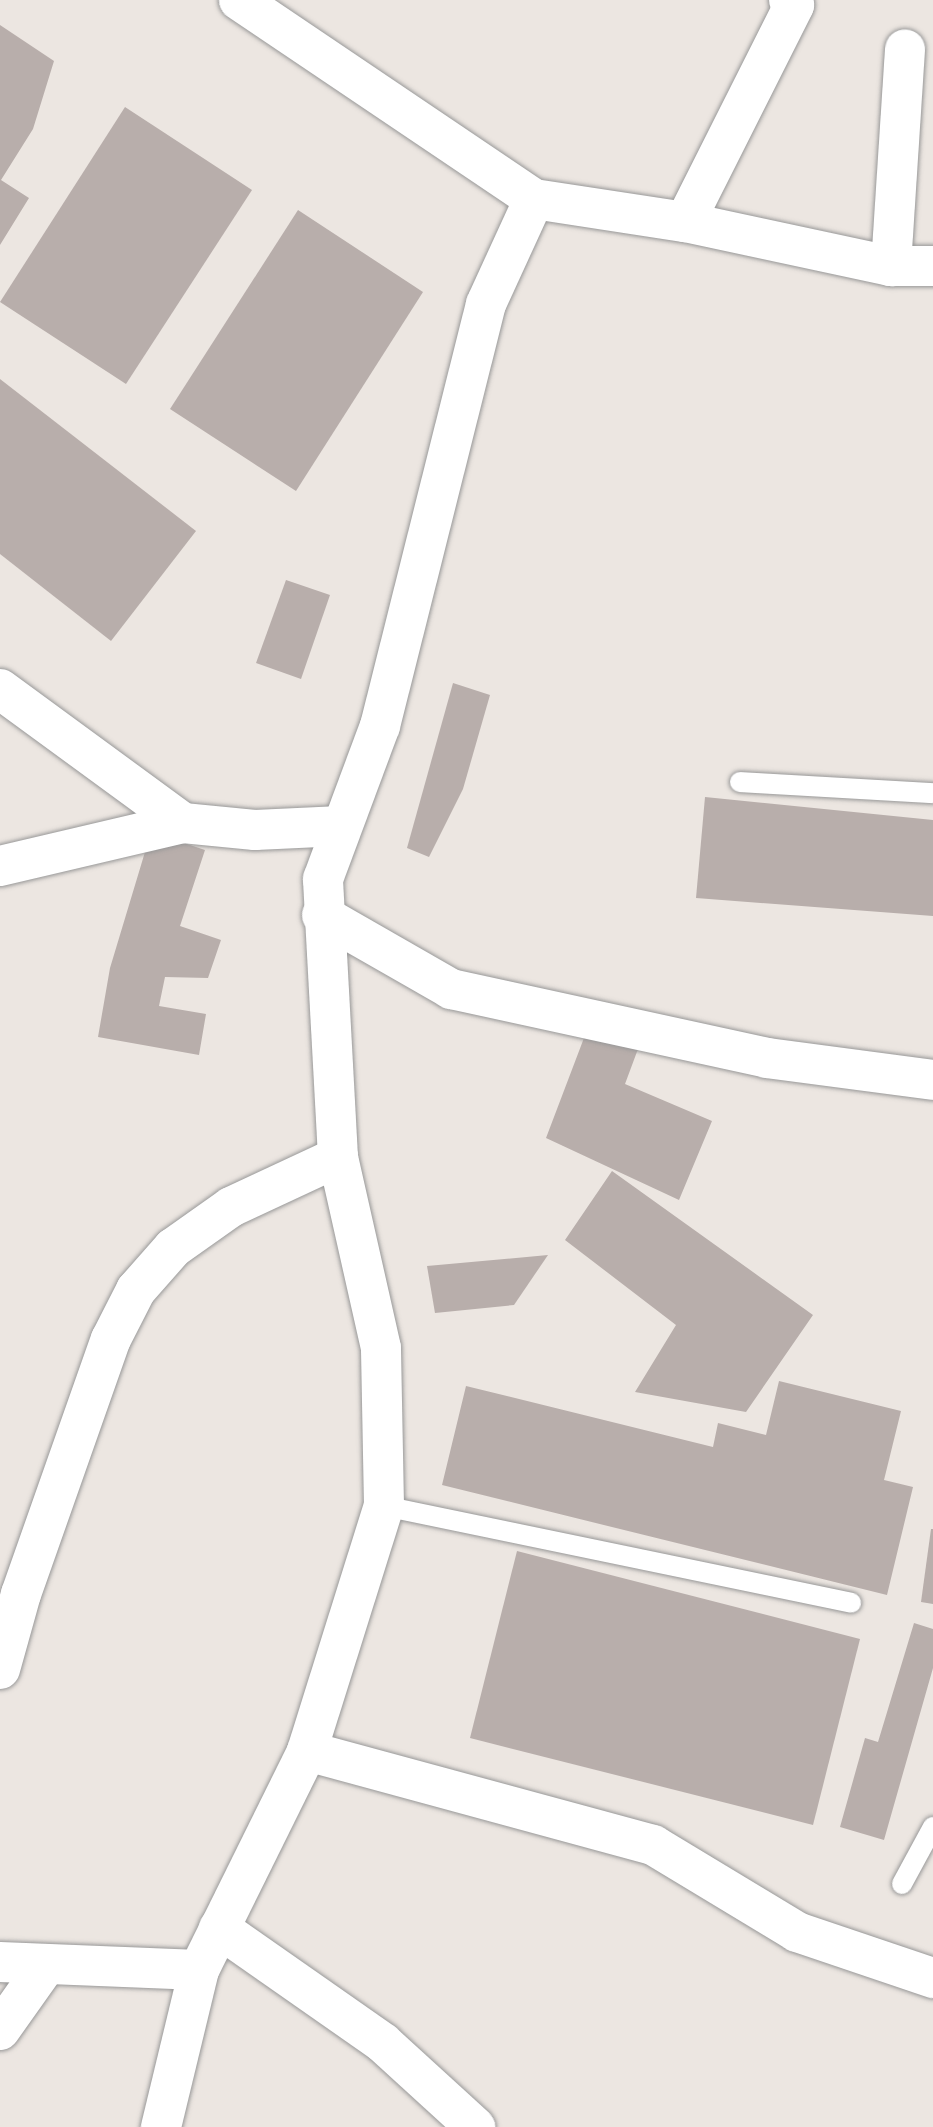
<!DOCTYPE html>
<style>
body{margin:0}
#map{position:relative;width:933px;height:2127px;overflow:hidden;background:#ece6e1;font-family:Quicksand,sans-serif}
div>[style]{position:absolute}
.building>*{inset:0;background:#b8aeab}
.roads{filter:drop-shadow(0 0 2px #989898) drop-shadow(0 0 2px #989898)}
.lane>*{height:20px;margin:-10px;padding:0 10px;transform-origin:10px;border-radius:10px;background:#fff}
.street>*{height:40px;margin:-20px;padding:0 20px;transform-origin:20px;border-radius:20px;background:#fff}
span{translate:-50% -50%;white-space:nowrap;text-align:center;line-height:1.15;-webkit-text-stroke:7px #fff;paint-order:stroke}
</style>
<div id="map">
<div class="building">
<i style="clip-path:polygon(0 25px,54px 61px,33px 129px,1px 180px,29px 198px,0 245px)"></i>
<i style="clip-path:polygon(125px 107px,252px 190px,126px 384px,0 302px)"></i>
<i style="clip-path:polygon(298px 210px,423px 292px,296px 491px,170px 409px)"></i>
<i style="clip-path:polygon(0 379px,196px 531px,111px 641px,0 554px)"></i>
<i style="clip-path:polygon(286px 580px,330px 595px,301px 679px,256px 663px)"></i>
<i style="clip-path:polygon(453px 683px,490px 695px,463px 789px,429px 857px,407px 848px)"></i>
<i style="clip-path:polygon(705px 797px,933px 820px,933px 916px,696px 898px)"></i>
<i style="clip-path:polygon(151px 832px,205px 850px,180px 926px,221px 940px,208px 978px,165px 977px,159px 1006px,206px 1014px,199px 1055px,98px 1037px,110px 968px)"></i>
<i style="clip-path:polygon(587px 1030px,638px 1049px,625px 1084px,712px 1121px,679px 1200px,546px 1138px)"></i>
<i style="clip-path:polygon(612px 1171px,813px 1315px,746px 1412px,635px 1392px,676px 1325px,565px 1240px)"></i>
<i style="clip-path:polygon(548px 1255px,514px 1305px,435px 1313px,427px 1266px)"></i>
<i style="clip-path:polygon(779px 1381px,901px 1411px,884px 1480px,913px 1487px,887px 1595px,442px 1485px,466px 1386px,713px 1447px,718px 1423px,766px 1435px)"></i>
<i style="clip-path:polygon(931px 1529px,933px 1529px,933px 1604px,921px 1602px)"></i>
<i style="clip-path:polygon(517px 1551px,860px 1639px,813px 1825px,470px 1738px)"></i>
<i style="clip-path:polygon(914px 1623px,933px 1629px,933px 1668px,884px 1840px,840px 1827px,865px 1738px,878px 1742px)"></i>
</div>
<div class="roads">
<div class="lane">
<i style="left:740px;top:782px;width:193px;rotate:3.3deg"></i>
<i style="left:384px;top:1506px;width:477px;rotate:11.7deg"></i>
<i style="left:902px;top:1884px;width:65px;rotate:-61.5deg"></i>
</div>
<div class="street">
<i style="left:239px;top:0;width:356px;rotate:34deg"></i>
<i style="left:534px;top:199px;width:153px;rotate:8.7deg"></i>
<i style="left:685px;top:222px;width:211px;rotate:12.1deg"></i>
<i style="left:891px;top:266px;width:42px"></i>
<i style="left:685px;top:222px;width:243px;rotate:-63.3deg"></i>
<i style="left:794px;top:5px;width:7px;rotate:-135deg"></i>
<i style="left:891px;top:266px;width:217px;rotate:-86.3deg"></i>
<i style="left:0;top:689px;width:227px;rotate:36.2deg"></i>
<i style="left:183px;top:823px;width:72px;rotate:5.6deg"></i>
<i style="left:255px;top:830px;width:86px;rotate:-2.7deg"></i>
<i style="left:0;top:866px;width:188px;rotate:-13.2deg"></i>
<i style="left:322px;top:915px;width:149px;rotate:29.8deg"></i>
<i style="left:451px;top:989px;width:323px;rotate:12.3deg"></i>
<i style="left:767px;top:1058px;width:167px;rotate:7.5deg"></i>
<i style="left:0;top:1669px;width:78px;rotate:-74.4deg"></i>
<i style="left:21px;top:1594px;width:270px;rotate:-70.6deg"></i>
<i style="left:111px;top:1339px;width:55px;rotate:-63deg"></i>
<i style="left:136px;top:1290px;width:56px;rotate:-48.6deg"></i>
<i style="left:173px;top:1248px;width:71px;rotate:-35.3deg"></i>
<i style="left:231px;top:1207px;width:118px;rotate:-25deg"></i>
<i style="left:307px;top:1751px;width:359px;rotate:15.2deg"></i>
<i style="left:653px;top:1845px;width:168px;rotate:31.1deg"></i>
<i style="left:797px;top:1932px;width:144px;rotate:18.7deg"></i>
<i style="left:219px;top:1928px;width:200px;rotate:35deg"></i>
<i style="left:383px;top:2043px;width:125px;rotate:42.4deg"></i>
<i style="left:0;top:1962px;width:199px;rotate:2.3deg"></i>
<i style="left:199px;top:1970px;width:162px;rotate:103.6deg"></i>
<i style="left:199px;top:1970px;width:244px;rotate:-63.7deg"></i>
<i style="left:307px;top:1751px;width:257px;rotate:-72.6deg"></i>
<i style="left:384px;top:1506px;width:158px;rotate:-91.1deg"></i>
<i style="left:381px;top:1348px;width:196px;rotate:-102.7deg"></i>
<i style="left:338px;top:1157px;width:278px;rotate:-93.1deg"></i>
<i style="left:323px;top:879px;width:163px;rotate:-69.6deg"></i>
<i style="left:380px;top:726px;width:435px;rotate:-75.9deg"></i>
<i style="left:486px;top:304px;width:115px;rotate:-65.4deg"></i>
<i style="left:0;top:2030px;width:80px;rotate:-54.7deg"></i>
</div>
</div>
</div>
